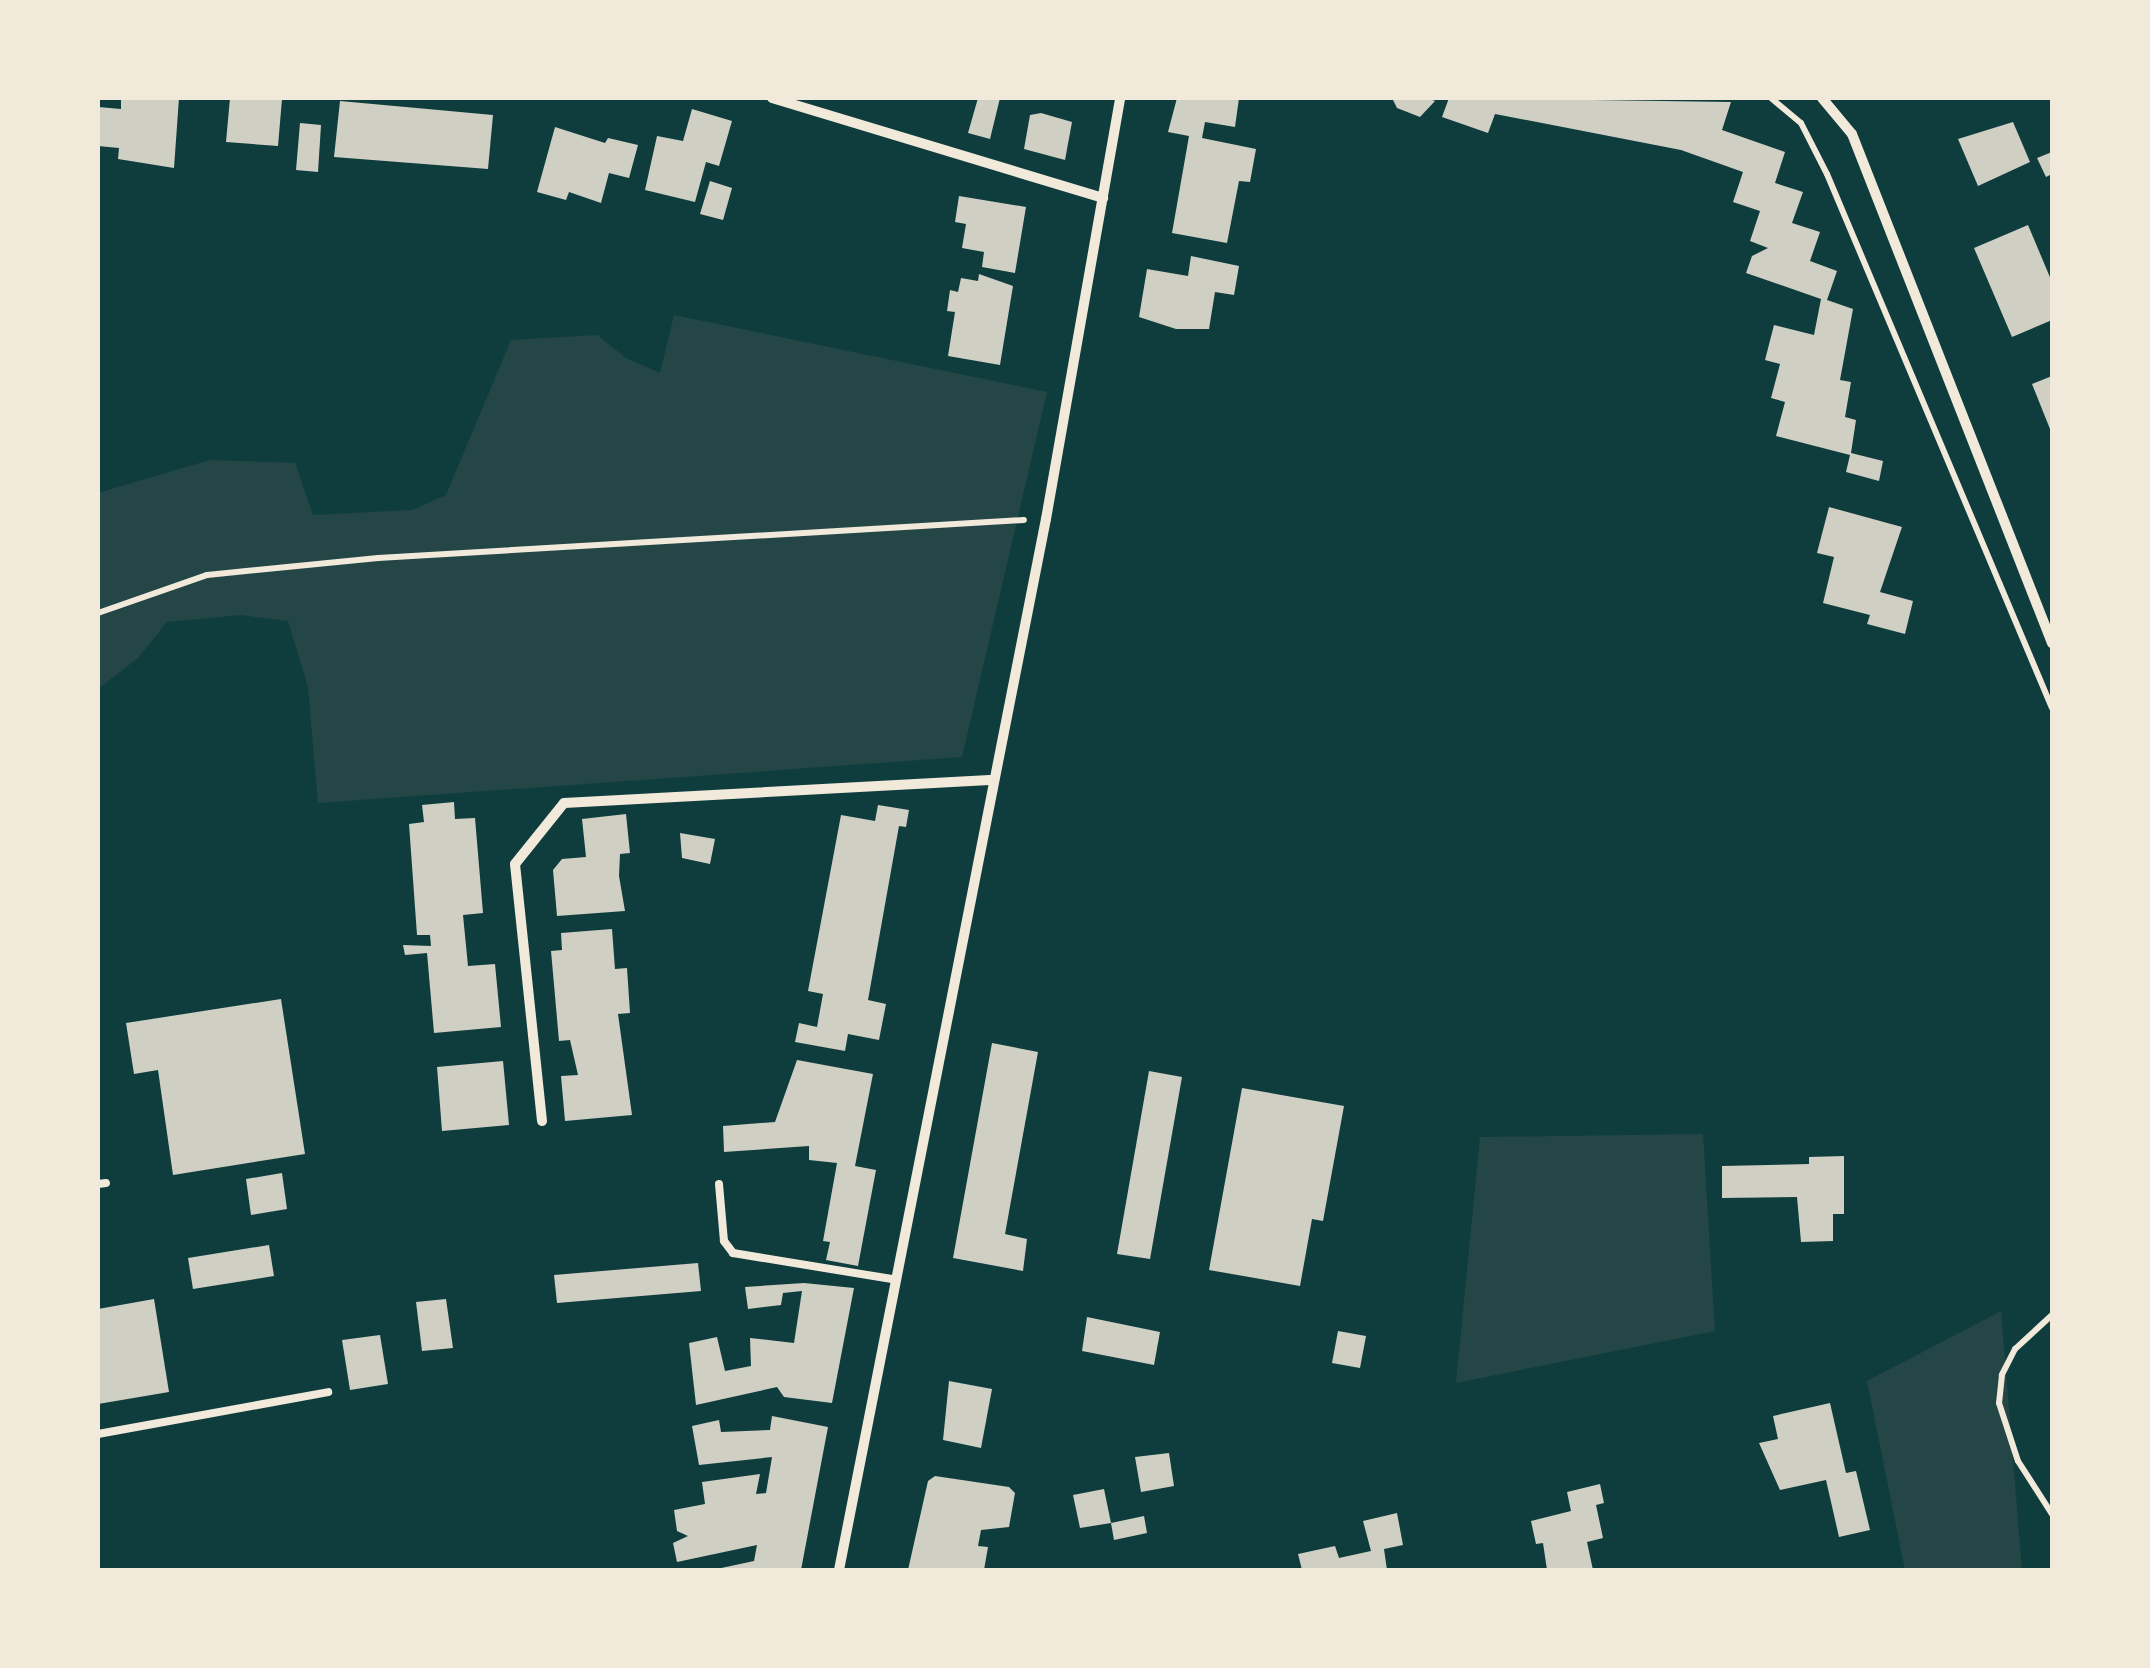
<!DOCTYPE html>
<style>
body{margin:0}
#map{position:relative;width:2150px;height:1668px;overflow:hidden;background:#0f3d3e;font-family:"Open Sans",sans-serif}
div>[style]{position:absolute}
.green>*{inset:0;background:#244646}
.building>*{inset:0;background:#cfcfc3}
.path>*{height:6px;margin:-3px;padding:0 3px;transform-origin:3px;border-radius:3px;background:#f1e9da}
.service>*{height:8px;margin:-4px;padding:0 4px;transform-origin:4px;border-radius:4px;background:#f1e9da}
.minor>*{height:10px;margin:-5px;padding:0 5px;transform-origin:5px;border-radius:5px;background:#f1e9da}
span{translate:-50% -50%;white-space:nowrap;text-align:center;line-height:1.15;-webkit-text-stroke:10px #f1e9da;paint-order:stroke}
.frame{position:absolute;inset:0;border:100px solid #f1e9da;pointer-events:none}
</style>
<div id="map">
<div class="green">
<i style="clip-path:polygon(674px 315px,1047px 392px,962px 757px,318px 803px,308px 687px,288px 621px,241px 615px,167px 622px,138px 658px,98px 689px,98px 493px,210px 460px,295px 463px,313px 515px,412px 510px,446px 495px,511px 340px,597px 335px,626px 358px,660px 373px)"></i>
<i style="clip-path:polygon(1703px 1134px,1715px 1331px,1456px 1383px,1480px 1137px)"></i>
<i style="clip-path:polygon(2001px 1311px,2022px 1570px,1905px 1570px,1867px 1381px)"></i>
</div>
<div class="building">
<i style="clip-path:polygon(121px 98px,179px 98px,174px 168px,118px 159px,119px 148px,98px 146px,98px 107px,121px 109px)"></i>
<i style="clip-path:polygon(230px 98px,282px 99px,278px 146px,226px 142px)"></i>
<i style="clip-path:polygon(978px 98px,1000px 98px,990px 139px,968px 133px)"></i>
<i style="clip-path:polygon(1177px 98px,1239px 98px,1235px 127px,1205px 122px,1202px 138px,1256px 149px,1250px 182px,1239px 181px,1227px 243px,1172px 233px,1189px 136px,1168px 132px)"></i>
<i style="clip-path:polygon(1392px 98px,1427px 98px,1435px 101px,1420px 117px,1397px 108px)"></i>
<i style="clip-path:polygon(1449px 98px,1731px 102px,1722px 130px,1785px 152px,1775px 183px,1803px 192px,1792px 223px,1820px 232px,1810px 261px,1837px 271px,1827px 300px,1853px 309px,1840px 380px,1851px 382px,1845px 417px,1856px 420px,1851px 453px,1883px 461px,1879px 481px,1846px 472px,1850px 455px,1776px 436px,1785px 402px,1771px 398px,1780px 364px,1765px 360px,1774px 325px,1814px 335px,1821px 299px,1746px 273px,1752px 256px,1768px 248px,1750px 241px,1760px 211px,1733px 202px,1743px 172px,1681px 150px,1495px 114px,1488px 133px,1442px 117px)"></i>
<i style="clip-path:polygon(340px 101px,493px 115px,488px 169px,334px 157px)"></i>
<i style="clip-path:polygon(692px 109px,732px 121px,719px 166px,706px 162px,695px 202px,645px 190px,657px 136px,683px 141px)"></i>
<i style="clip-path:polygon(1041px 113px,1072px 122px,1065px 160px,1024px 149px,1030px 115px)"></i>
<i style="clip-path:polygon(2013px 122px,2030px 162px,1978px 186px,1958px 139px)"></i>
<i style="clip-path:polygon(300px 123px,321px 125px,318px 172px,296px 170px)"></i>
<i style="clip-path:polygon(555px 127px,605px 143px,608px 138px,638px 145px,629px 178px,609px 173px,601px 203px,569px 192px,566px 200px,537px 192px)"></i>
<i style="clip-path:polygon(2052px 152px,2052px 174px,2046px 177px,2037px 158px)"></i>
<i style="clip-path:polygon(710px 181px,732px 188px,723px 220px,700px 214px)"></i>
<i style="clip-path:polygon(959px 196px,1026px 207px,1015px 273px,982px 267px,984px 252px,962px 248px,966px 224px,955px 222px)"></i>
<i style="clip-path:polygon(2028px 225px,2052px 282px,2052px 320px,2012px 337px,1974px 248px)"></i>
<i style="clip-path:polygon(1191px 256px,1239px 266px,1234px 295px,1215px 292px,1209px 329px,1176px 329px,1139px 317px,1147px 269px,1188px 276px)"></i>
<i style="clip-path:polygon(979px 274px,1013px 286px,1000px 365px,948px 356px,955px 312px,947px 311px,950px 290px,958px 292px,961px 278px,978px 281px)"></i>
<i style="clip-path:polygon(2052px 376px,2052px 434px,2032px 384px)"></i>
<i style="clip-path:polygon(1829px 507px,1902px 527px,1880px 592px,1913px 601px,1905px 634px,1867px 624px,1870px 615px,1823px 603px,1834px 557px,1817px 553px)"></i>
<i style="clip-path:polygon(454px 802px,455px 819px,475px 818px,483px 913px,463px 915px,468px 966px,495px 964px,501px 1027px,434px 1033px,427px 953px,405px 955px,403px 945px,431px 946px,430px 935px,417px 935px,409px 824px,424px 822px,422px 805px)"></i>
<i style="clip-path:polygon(878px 805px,909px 810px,906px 827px,899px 826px,868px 1000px,886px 1004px,879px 1040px,848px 1034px,845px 1051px,795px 1042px,799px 1023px,817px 1027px,823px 994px,808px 991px,841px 815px,875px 821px)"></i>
<i style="clip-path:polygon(626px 814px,630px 853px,620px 854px,619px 876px,625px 911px,557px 916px,553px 870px,562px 859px,586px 857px,582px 819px)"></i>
<i style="clip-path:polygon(680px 833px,715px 839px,710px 864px,682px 858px)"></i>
<i style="clip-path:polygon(612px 929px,615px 969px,627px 968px,630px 1013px,618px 1014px,632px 1115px,565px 1121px,561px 1076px,578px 1075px,570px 1040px,559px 1041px,551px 951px,562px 950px,561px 933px)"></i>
<i style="clip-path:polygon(281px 999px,305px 1154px,173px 1175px,158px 1070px,134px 1074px,126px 1023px)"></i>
<i style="clip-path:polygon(992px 1043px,1038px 1052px,1005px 1234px,1027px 1239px,1023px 1271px,953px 1258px)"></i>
<i style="clip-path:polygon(797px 1060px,873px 1074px,855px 1166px,876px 1170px,858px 1266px,826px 1260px,830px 1242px,823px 1241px,837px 1163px,809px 1160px,809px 1146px,724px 1152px,723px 1126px,775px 1122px)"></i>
<i style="clip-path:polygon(503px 1061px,509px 1125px,442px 1131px,437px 1067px)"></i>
<i style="clip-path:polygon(1149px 1071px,1182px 1077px,1150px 1259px,1117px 1254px)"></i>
<i style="clip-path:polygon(1242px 1088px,1344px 1106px,1323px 1221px,1312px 1219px,1300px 1286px,1209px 1270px)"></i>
<i style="clip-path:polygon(1844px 1156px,1844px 1214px,1833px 1214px,1833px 1241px,1801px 1242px,1797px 1197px,1722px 1198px,1722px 1166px,1809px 1164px,1809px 1157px)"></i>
<i style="clip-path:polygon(282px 1173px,287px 1209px,251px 1215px,246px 1179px)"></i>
<i style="clip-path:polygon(269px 1245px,274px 1276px,193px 1289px,188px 1258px)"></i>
<i style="clip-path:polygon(698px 1263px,701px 1291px,557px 1303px,554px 1275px)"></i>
<i style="clip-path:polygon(804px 1283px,854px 1288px,832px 1403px,784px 1397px,777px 1387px,696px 1405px,689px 1343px,717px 1337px,725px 1371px,751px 1366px,750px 1338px,794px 1343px,802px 1291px,783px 1293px,781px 1305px,748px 1309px,745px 1287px)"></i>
<i style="clip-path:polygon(154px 1299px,169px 1392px,98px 1404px,98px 1309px)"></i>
<i style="clip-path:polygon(446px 1299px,453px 1348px,422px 1351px,416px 1302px)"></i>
<i style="clip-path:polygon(1087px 1317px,1160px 1332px,1154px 1365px,1082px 1351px)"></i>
<i style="clip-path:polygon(1338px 1331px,1366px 1336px,1360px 1368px,1332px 1363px)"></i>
<i style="clip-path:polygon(380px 1335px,388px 1384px,350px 1390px,342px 1340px)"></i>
<i style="clip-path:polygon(949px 1381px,992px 1389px,981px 1448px,943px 1440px)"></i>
<i style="clip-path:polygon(1830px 1403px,1846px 1473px,1856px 1471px,1870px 1530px,1839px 1537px,1826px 1480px,1780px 1490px,1759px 1443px,1778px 1439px,1773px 1416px)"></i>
<i style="clip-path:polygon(772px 1416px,828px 1427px,801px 1570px,712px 1570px,754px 1561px,757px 1545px,677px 1562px,673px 1543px,688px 1536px,677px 1531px,674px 1510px,705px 1504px,702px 1482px,760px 1474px,756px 1494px,766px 1493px,772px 1457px,699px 1465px,692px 1426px,719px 1420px,721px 1432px,770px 1430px)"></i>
<i style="clip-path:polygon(1169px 1453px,1174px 1486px,1141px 1492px,1135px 1457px)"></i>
<i style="clip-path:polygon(935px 1476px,1009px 1487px,1015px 1493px,1009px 1527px,981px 1530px,978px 1546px,988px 1547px,984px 1570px,908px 1570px,928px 1481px)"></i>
<i style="clip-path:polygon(1600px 1484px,1604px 1503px,1596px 1505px,1603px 1538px,1587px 1542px,1593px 1570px,1547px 1570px,1543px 1543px,1536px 1544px,1531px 1521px,1571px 1511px,1567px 1492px)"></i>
<i style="clip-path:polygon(1104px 1489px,1111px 1523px,1080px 1528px,1073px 1495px)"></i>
<i style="clip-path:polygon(1397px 1513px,1403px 1545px,1384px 1549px,1387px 1570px,1302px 1570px,1298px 1554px,1335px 1546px,1339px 1558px,1371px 1551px,1363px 1521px)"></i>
<i style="clip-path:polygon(1144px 1516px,1147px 1533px,1114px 1540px,1111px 1523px)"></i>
</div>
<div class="path">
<i style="left:1771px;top:98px;width:39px;rotate:40deg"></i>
<i style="left:1801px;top:123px;width:57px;rotate:63deg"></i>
<i style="left:1827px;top:174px;width:579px;rotate:67.15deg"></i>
<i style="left:98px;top:613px;width:115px;rotate:-19.2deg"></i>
<i style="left:207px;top:575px;width:172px;rotate:-5.7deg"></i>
<i style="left:378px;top:558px;width:647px;rotate:-3.37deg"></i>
<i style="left:2052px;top:1315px;width:50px;rotate:137.4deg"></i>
<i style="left:2015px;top:1349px;width:29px;rotate:117deg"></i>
<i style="left:2002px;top:1375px;width:28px;rotate:96deg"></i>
<i style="left:1999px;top:1403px;width:61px;rotate:71.9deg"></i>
<i style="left:2018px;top:1461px;width:63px;rotate:57.3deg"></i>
</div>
<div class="service">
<i style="left:98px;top:1184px;width:8px;rotate:-7deg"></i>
<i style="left:719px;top:1184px;width:57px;rotate:85deg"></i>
<i style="left:724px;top:1241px;width:15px;rotate:53deg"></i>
<i style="left:733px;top:1253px;width:161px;rotate:9.3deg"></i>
<i style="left:98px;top:1434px;width:234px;rotate:-10.3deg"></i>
</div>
<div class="minor">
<i style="left:772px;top:98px;width:346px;rotate:16.8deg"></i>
<i style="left:1822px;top:98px;width:47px;rotate:50.2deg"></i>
<i style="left:1852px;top:134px;width:547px;rotate:68.55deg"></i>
<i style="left:542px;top:1121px;width:258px;rotate:-96deg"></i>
<i style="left:515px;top:864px;width:78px;rotate:-51.2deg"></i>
<i style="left:564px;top:803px;width:426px;rotate:-3.1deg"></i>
<i style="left:839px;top:1570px;width:1071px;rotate:-78.86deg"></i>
<i style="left:1046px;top:519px;width:427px;rotate:-80deg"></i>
</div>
<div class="frame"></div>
</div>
